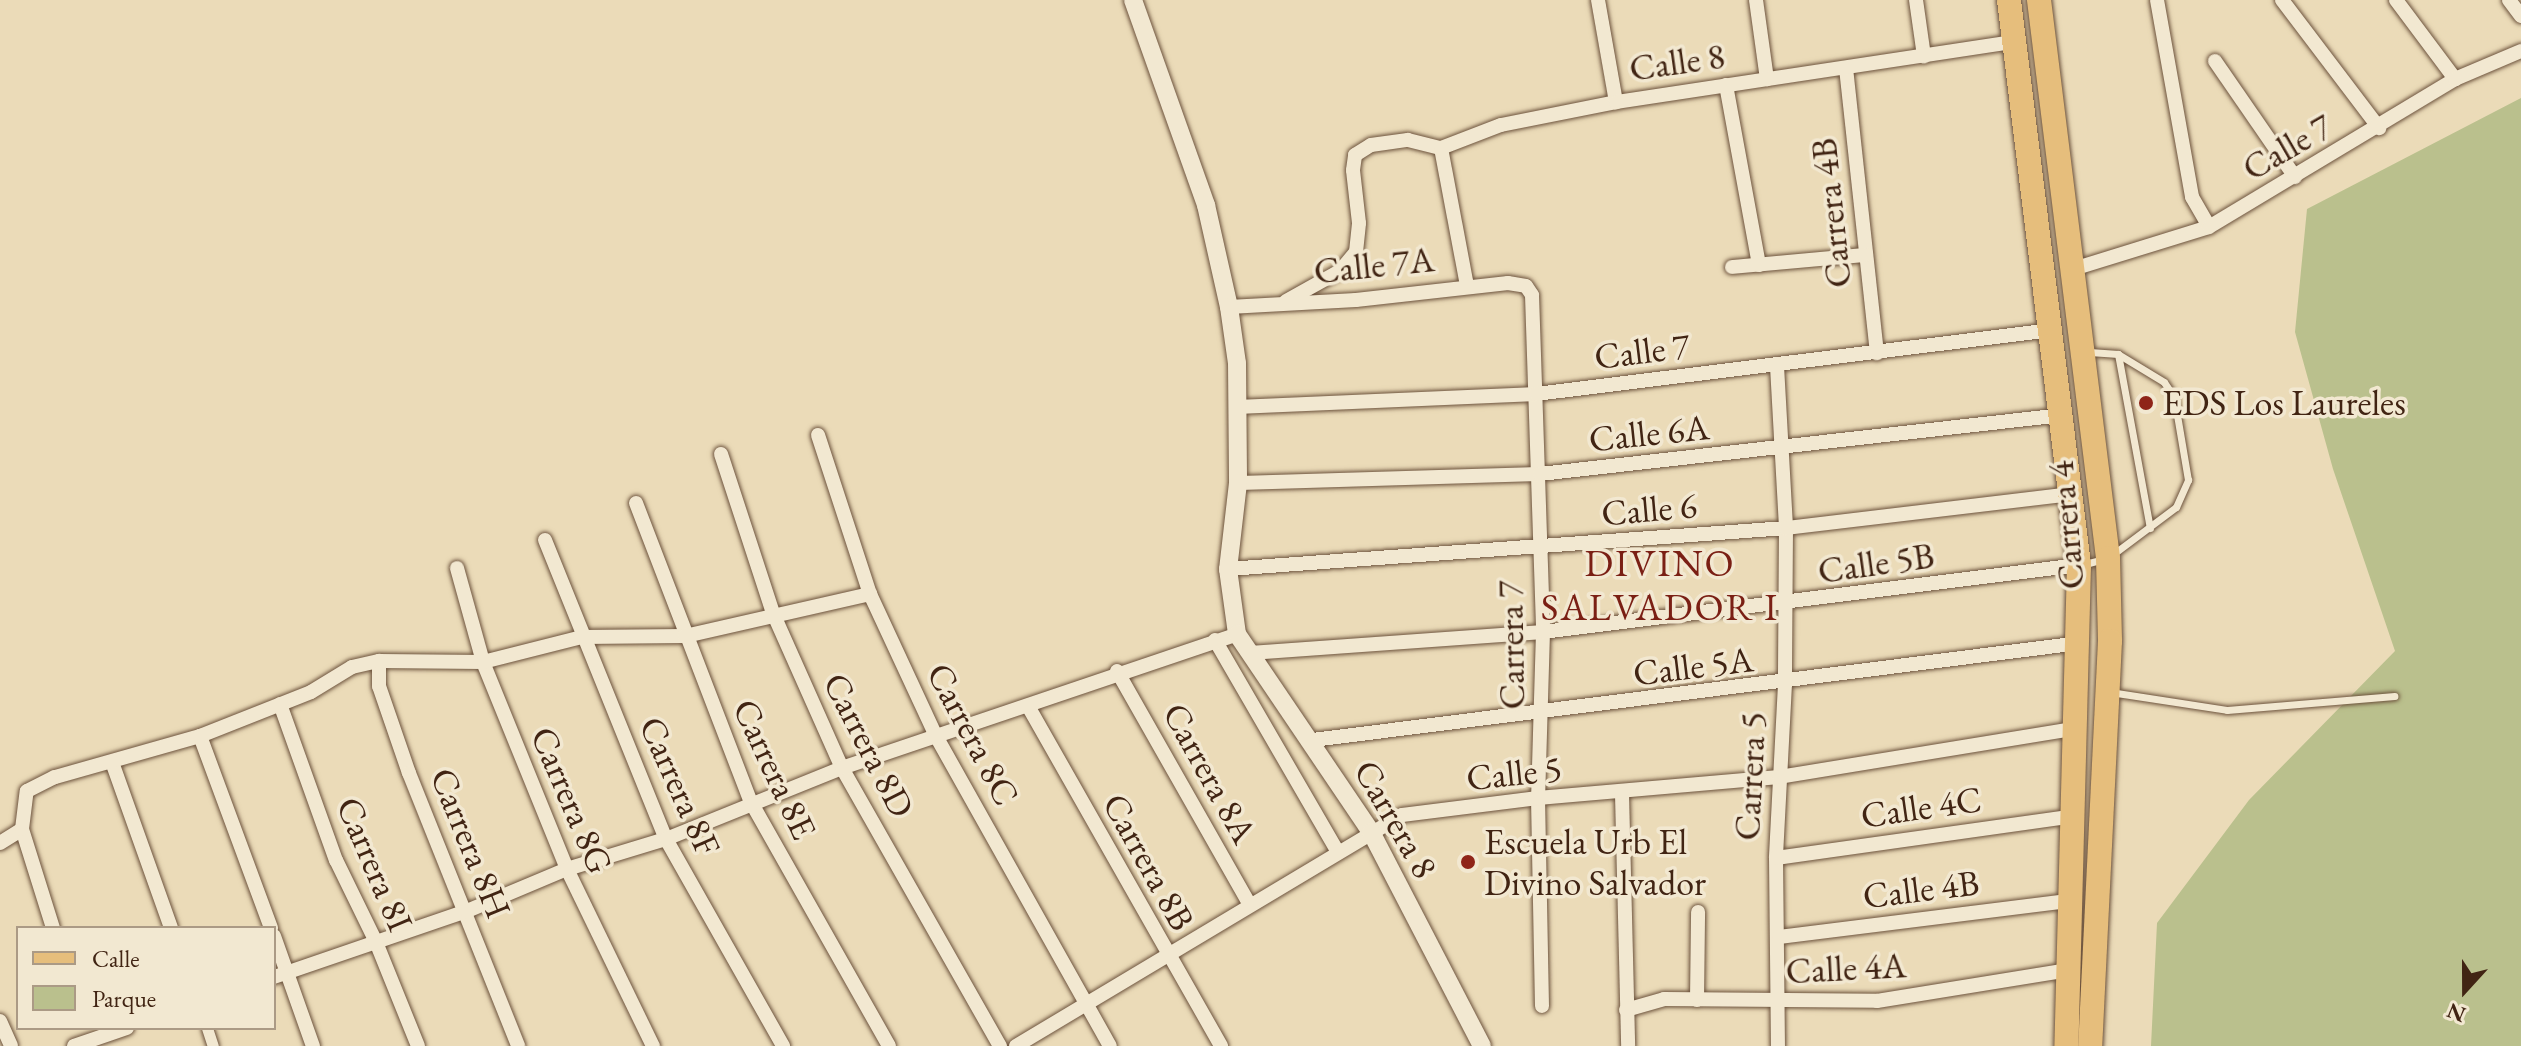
<!DOCTYPE html>
<style>
body{margin:0}
#map{position:relative;width:2521px;height:1046px;overflow:hidden;background:#ebdbb8;font-family:"EB Garamond",serif}
div>[style]{position:absolute}
.green>*{inset:0;background:#bac08d}
.roads{filter:drop-shadow(0 0 2px #6c523c) drop-shadow(0 0 2px #6c523c)}
.service>*{height:7px;margin:-3.5px;padding:0 3.5px;transform-origin:3.5px;border-radius:3.5px;background:#f2e8d1}
.pedestrian>*{height:11px;margin:-5.5px;padding:0 5.5px;transform-origin:5.5px;border-radius:5.5px;background:#f2e8d1}
.minor>*{height:14px;margin:-7px;padding:0 7px;transform-origin:7px;border-radius:7px;background:#f2e8d1}
.tertiary>*{height:18px;margin:-9px;padding:0 9px;transform-origin:9px;border-radius:9px;background:#f2e8d1}
.primary>*{height:24px;margin:-12px;padding:0 12px;transform-origin:12px;border-radius:12px;background:#e6be7c}
.dots>*{width:22px;height:22px;translate:-50% -50%;box-sizing:border-box;border:4px solid #f2e8d1;border-radius:50%}
span{translate:-50% -50%;white-space:nowrap;text-align:center;line-height:1.15;-webkit-text-stroke:7px #f2e8d1;paint-order:stroke}
.street-label{font-size:36px;color:#412413}
.poi-label{font-size:36px;color:#412413}
.left{translate:0 -50%;text-align:left}
.neighbourhood-label{font-size:38px;color:#7a1f14;letter-spacing:2px}
.legend{position:absolute;left:16px;top:926px;width:260px;height:104px;box-sizing:border-box;background:#f2e8d1;border:2px solid #ab9a85;margin:0;padding:10px 14px;list-style:none;font-size:24px;color:#412413}
.legend li{display:flex;align-items:center;gap:16px;height:40px}
.legend b{width:40px;border:2px solid #ab9a85}
.north{position:absolute;left:2425px;top:950px;width:80px;height:80px;-webkit-text-stroke:6px #f2e8d1;paint-order:stroke;rotate:201deg;font-size:22px;font-weight:700;line-height:32px;text-align:center;color:#412413}
.north::after{content:'';display:block;margin:auto;width:28px;height:36px;background:#412413;clip-path:polygon(50% 0,100% 100%,50% 72%,0 100%)}
</style>
<div id="map">
<div class="green">
<i style="clip-path:polygon(2521px 98px,2521px 1046px,2151px 1046px,2157px 923px,2249px 800px,2395px 651px,2333px 469px,2295px 332px,2307px 209px)"></i>
</div>
<div class="roads">
<div class="service">
<i style="left:2118px;top:354px;width:177px;rotate:79.6deg"></i>
<i style="left:2085px;top:564px;width:24px;rotate:-15deg"></i>
<i style="left:2108px;top:558px;width:85px;rotate:-36.9deg"></i>
<i style="left:2176px;top:507px;width:30px;rotate:-66deg"></i>
<i style="left:2188px;top:480px;width:84px;rotate:-99.6deg"></i>
<i style="left:2174px;top:397px;width:18px;rotate:-124deg"></i>
<i style="left:2164px;top:382px;width:54px;rotate:-148.7deg"></i>
<i style="left:2118px;top:354px;width:32px;rotate:-176deg"></i>
<i style="left:2110px;top:692px;width:118px;rotate:8.7deg"></i>
<i style="left:2227px;top:710px;width:168px;rotate:-4.8deg"></i>
</div>
<div class="pedestrian">
<i style="left:207px;top:1028px;width:19px;rotate:72deg"></i>
</div>
<div class="minor">
<i style="left:1598px;top:0;width:104px;rotate:80deg"></i>
<i style="left:1756px;top:0;width:80px;rotate:82.1deg"></i>
<i style="left:1916px;top:0;width:57px;rotate:81.9deg"></i>
<i style="left:2157px;top:0;width:200px;rotate:79.9deg"></i>
<i style="left:2192px;top:197px;width:34px;rotate:60deg"></i>
<i style="left:2282px;top:0;width:161px;rotate:52.8deg"></i>
<i style="left:2396px;top:0;width:99px;rotate:53.2deg"></i>
<i style="left:2509px;top:0;width:20px;rotate:53deg"></i>
<i style="left:2215px;top:61px;width:141px;rotate:55.4deg"></i>
<i style="left:1846px;top:68px;width:287px;rotate:83.8deg"></i>
<i style="left:1726px;top:85px;width:183px;rotate:79.6deg"></i>
<i style="left:1441px;top:148px;width:140px;rotate:79.3deg"></i>
<i style="left:1732px;top:267px;width:134px;rotate:-5.2deg"></i>
<i style="left:2073px;top:269px;width:142px;rotate:-17.2deg"></i>
<i style="left:2209px;top:227px;width:287px;rotate:-31deg"></i>
<i style="left:2455px;top:79px;width:72px;rotate:-23deg"></i>
<i style="left:1286px;top:301px;width:62px;rotate:-29.1deg"></i>
<i style="left:1340px;top:271px;width:25px;rotate:-50deg"></i>
<i style="left:1356px;top:252px;width:29px;rotate:-84deg"></i>
<i style="left:1359px;top:223px;width:53px;rotate:-96.5deg"></i>
<i style="left:1353px;top:170px;width:15px;rotate:-82deg"></i>
<i style="left:1355px;top:155px;width:19px;rotate:-32deg"></i>
<i style="left:1371px;top:145px;width:37px;rotate:-8deg"></i>
<i style="left:1408px;top:140px;width:34px;rotate:14deg"></i>
<i style="left:1441px;top:148px;width:64px;rotate:-21deg"></i>
<i style="left:1501px;top:125px;width:117px;rotate:-11.3deg"></i>
<i style="left:1616px;top:102px;width:403px;rotate:-8.6deg"></i>
<i style="left:1229px;top:307px;width:127px;rotate:-3.2deg"></i>
<i style="left:1356px;top:300px;width:153px;rotate:-6.4deg"></i>
<i style="left:1508px;top:283px;width:18px;rotate:9deg"></i>
<i style="left:1526px;top:286px;width:11px;rotate:56deg"></i>
<i style="left:1532px;top:295px;width:337px;rotate:88.1deg"></i>
<i style="left:1543px;top:632px;width:166px;rotate:91.7deg"></i>
<i style="left:1538px;top:798px;width:208px;rotate:88.9deg"></i>
<i style="left:1777px;top:366px;width:162px;rotate:86.8deg"></i>
<i style="left:1786px;top:528px;width:156px;rotate:90.4deg"></i>
<i style="left:1785px;top:684px;width:174px;rotate:93deg"></i>
<i style="left:1776px;top:858px;width:188px;rotate:89.4deg"></i>
<i style="left:1238px;top:407px;width:298px;rotate:-2.5deg"></i>
<i style="left:1536px;top:394px;width:520px;rotate:-7.07deg"></i>
<i style="left:818px;top:435px;width:167px;rotate:71.9deg"></i>
<i style="left:870px;top:594px;width:157px;rotate:65.1deg"></i>
<i style="left:936px;top:736px;width:355px;rotate:60.7deg"></i>
<i style="left:721px;top:454px;width:167px;rotate:71.9deg"></i>
<i style="left:773px;top:613px;width:170px;rotate:66deg"></i>
<i style="left:842px;top:768px;width:320px;rotate:60.4deg"></i>
<i style="left:1238px;top:483px;width:302px;rotate:-1.7deg"></i>
<i style="left:1540px;top:474px;width:526px;rotate:-6.44deg"></i>
<i style="left:636px;top:503px;width:320px;rotate:69deg"></i>
<i style="left:751px;top:802px;width:280px;rotate:60.5deg"></i>
<i style="left:545px;top:540px;width:323px;rotate:68deg"></i>
<i style="left:666px;top:839px;width:238px;rotate:60.5deg"></i>
<i style="left:457px;top:568px;width:98px;rotate:74.5deg"></i>
<i style="left:483px;top:662px;width:223px;rotate:67.9deg"></i>
<i style="left:567px;top:869px;width:197px;rotate:64.1deg"></i>
<i style="left:1228px;top:569px;width:560px;rotate:-4.2deg"></i>
<i style="left:1786px;top:528px;width:289px;rotate:-6.8deg"></i>
<i style="left:1215px;top:640px;width:245px;rotate:59.9deg"></i>
<i style="left:1250px;top:653px;width:294px;rotate:-4.1deg"></i>
<i style="left:1543px;top:632px;width:540px;rotate:-7.13deg"></i>
<i style="left:379px;top:661px;width:25px;rotate:90deg"></i>
<i style="left:379px;top:686px;width:92px;rotate:71deg"></i>
<i style="left:409px;top:773px;width:294px;rotate:68.2deg"></i>
<i style="left:1117px;top:671px;width:269px;rotate:60.4deg"></i>
<i style="left:280px;top:704px;width:166px;rotate:70.3deg"></i>
<i style="left:336px;top:860px;width:91px;rotate:64deg"></i>
<i style="left:376px;top:942px;width:112px;rotate:68deg"></i>
<i style="left:1028px;top:706px;width:391px;rotate:60.4deg"></i>
<i style="left:200px;top:736px;width:205px;rotate:69.7deg"></i>
<i style="left:1313px;top:740px;width:773px;rotate:-7.21deg"></i>
<i style="left:112px;top:762px;width:176px;rotate:70.4deg"></i>
<i style="left:1622px;top:794px;width:252px;rotate:88.6deg"></i>
<i style="left:0;top:843px;width:26px;rotate:-32deg"></i>
<i style="left:1776px;top:858px;width:301px;rotate:-8deg"></i>
<i style="left:53px;top:928px;width:104px;rotate:-107.4deg"></i>
<i style="left:22px;top:829px;width:38px;rotate:-83deg"></i>
<i style="left:27px;top:791px;width:31px;rotate:-27deg"></i>
<i style="left:55px;top:777px;width:151px;rotate:-15.8deg"></i>
<i style="left:200px;top:736px;width:119px;rotate:-21.6deg"></i>
<i style="left:311px;top:692px;width:48px;rotate:-31.4deg"></i>
<i style="left:352px;top:667px;width:28px;rotate:-13deg"></i>
<i style="left:379px;top:661px;width:104px;rotate:0.6deg"></i>
<i style="left:483px;top:662px;width:102px;rotate:-14.2deg"></i>
<i style="left:582px;top:637px;width:103px;rotate:-0.6deg"></i>
<i style="left:685px;top:636px;width:190px;rotate:-12.8deg"></i>
<i style="left:274px;top:936px;width:117px;rotate:70.5deg"></i>
<i style="left:1779px;top:937px;width:293px;rotate:-7.1deg"></i>
<i style="left:274px;top:977px;width:204px;rotate:-18.9deg"></i>
<i style="left:467px;top:911px;width:108px;rotate:-22.8deg"></i>
<i style="left:567px;top:869px;width:103px;rotate:-16.9deg"></i>
<i style="left:666px;top:839px;width:190px;rotate:-22deg"></i>
<i style="left:842px;top:768px;width:417px;rotate:-18.7deg"></i>
<i style="left:1697px;top:1000px;width:88px;rotate:-89.3deg"></i>
<i style="left:1626px;top:1010px;width:40px;rotate:-16deg"></i>
<i style="left:1664px;top:999px;width:213px;rotate:0.5deg"></i>
<i style="left:1877px;top:1001px;width:194px;rotate:-9.2deg"></i>
<i style="left:0;top:1021px;width:27px;rotate:66deg"></i>
<i style="left:74px;top:1046px;width:56px;rotate:-18.8deg"></i>
<i style="left:1016px;top:1046px;width:450px;rotate:-30.9deg"></i>
<i style="left:1402px;top:815px;width:137px;rotate:-7.1deg"></i>
<i style="left:1538px;top:798px;width:242px;rotate:-5deg"></i>
<i style="left:1779px;top:777px;width:302px;rotate:-9.3deg"></i>
</div>
<div class="tertiary">
<i style="left:1133px;top:0;width:218px;rotate:70.4deg"></i>
<i style="left:1206px;top:205px;width:105px;rotate:77.3deg"></i>
<i style="left:1229px;top:307px;width:57px;rotate:81.9deg"></i>
<i style="left:1237px;top:363px;width:120px;rotate:89.5deg"></i>
<i style="left:1238px;top:483px;width:87px;rotate:96.6deg"></i>
<i style="left:1228px;top:569px;width:66px;rotate:82.1deg"></i>
<i style="left:1237px;top:634px;width:239px;rotate:55.9deg"></i>
<i style="left:1371px;top:832px;width:241px;rotate:62.6deg"></i>
</div>
<div class="primary">
<i style="left:2009px;top:0;width:569px;rotate:82.94deg"></i>
<i style="left:2079px;top:565px;width:481px;rotate:91.5deg"></i>
<i style="left:2039px;top:0;width:562px;rotate:82.95deg"></i>
<i style="left:2108px;top:558px;width:83px;rotate:88.6deg"></i>
<i style="left:2110px;top:641px;width:405px;rotate:92.8deg"></i>
</div>
</div>
<div class="dots">
<i style="left:2146px;top:403px;background:#8f2418"></i>
<i style="left:1468px;top:862px;background:#8f2418"></i>
</div>
<div class="street-label">
<span style="left:1677px;top:62px;rotate:-8deg">Calle 8</span>
<span style="left:2287px;top:147px;rotate:-30deg">Calle 7</span>
<span style="left:1831px;top:213px;rotate:-96deg">Carrera 4B</span>
<span style="left:1374px;top:265px;rotate:-6deg">Calle 7A</span>
<span style="left:1642px;top:351px;rotate:-7deg">Calle 7</span>
<span style="left:1649px;top:433px;rotate:-6deg">Calle 6A</span>
<span style="left:1649px;top:509px;rotate:-5deg">Calle 6</span>
<span style="left:2066px;top:525px;rotate:-95deg">Carrera 4</span>
<span style="left:1876px;top:563px;rotate:-8deg">Calle 5B</span>
<span style="left:1511px;top:645px;rotate:-91deg">Carrera 7</span>
<span style="left:1693px;top:666px;rotate:-7deg">Calle 5A</span>
<span style="left:973px;top:734px;rotate:62deg">Carrera 8C</span>
<span style="left:869px;top:745px;rotate:63deg">Carrera 8D</span>
<span style="left:775px;top:769px;rotate:65deg">Carrera 8E</span>
<span style="left:1210px;top:773px;rotate:61deg">Carrera 8A</span>
<span style="left:1514px;top:773px;rotate:-6deg">Calle 5</span>
<span style="left:1750px;top:776px;rotate:-87deg">Carrera 5</span>
<span style="left:680px;top:786px;rotate:66deg">Carrera 8F</span>
<span style="left:572px;top:800px;rotate:67deg">Carrera 8G</span>
<span style="left:1921px;top:807px;rotate:-8deg">Calle 4C</span>
<span style="left:1396px;top:819px;rotate:60deg">Carrera 8</span>
<span style="left:471px;top:843px;rotate:68deg">Carrera 8H</span>
<span style="left:1149px;top:862px;rotate:61deg">Carrera 8B</span>
<span style="left:375px;top:864px;rotate:67deg">Carrera 8I</span>
<span style="left:1921px;top:889px;rotate:-7deg">Calle 4B</span>
<span style="left:1846px;top:968px;rotate:-3deg">Calle 4A</span>
</div>
<div class="poi-label">
<span class="left" style="left:2162px;top:403px">EDS Los Laureles</span>
<span class="left" style="left:1484px;top:862px">Escuela Urb El<br>Divino Salvador</span>
</div>
<div class="neighbourhood-label">
<span style="left:1660px;top:585px">DIVINO<br>SALVADOR I</span>
</div>
<ul class="legend">
<li><b style="height:10px;background:#e6be7c"></b>Calle</li>
<li><b style="height:22px;background:#bac08d"></b>Parque</li>
</ul>
<div class="north">N</div>
</div>
